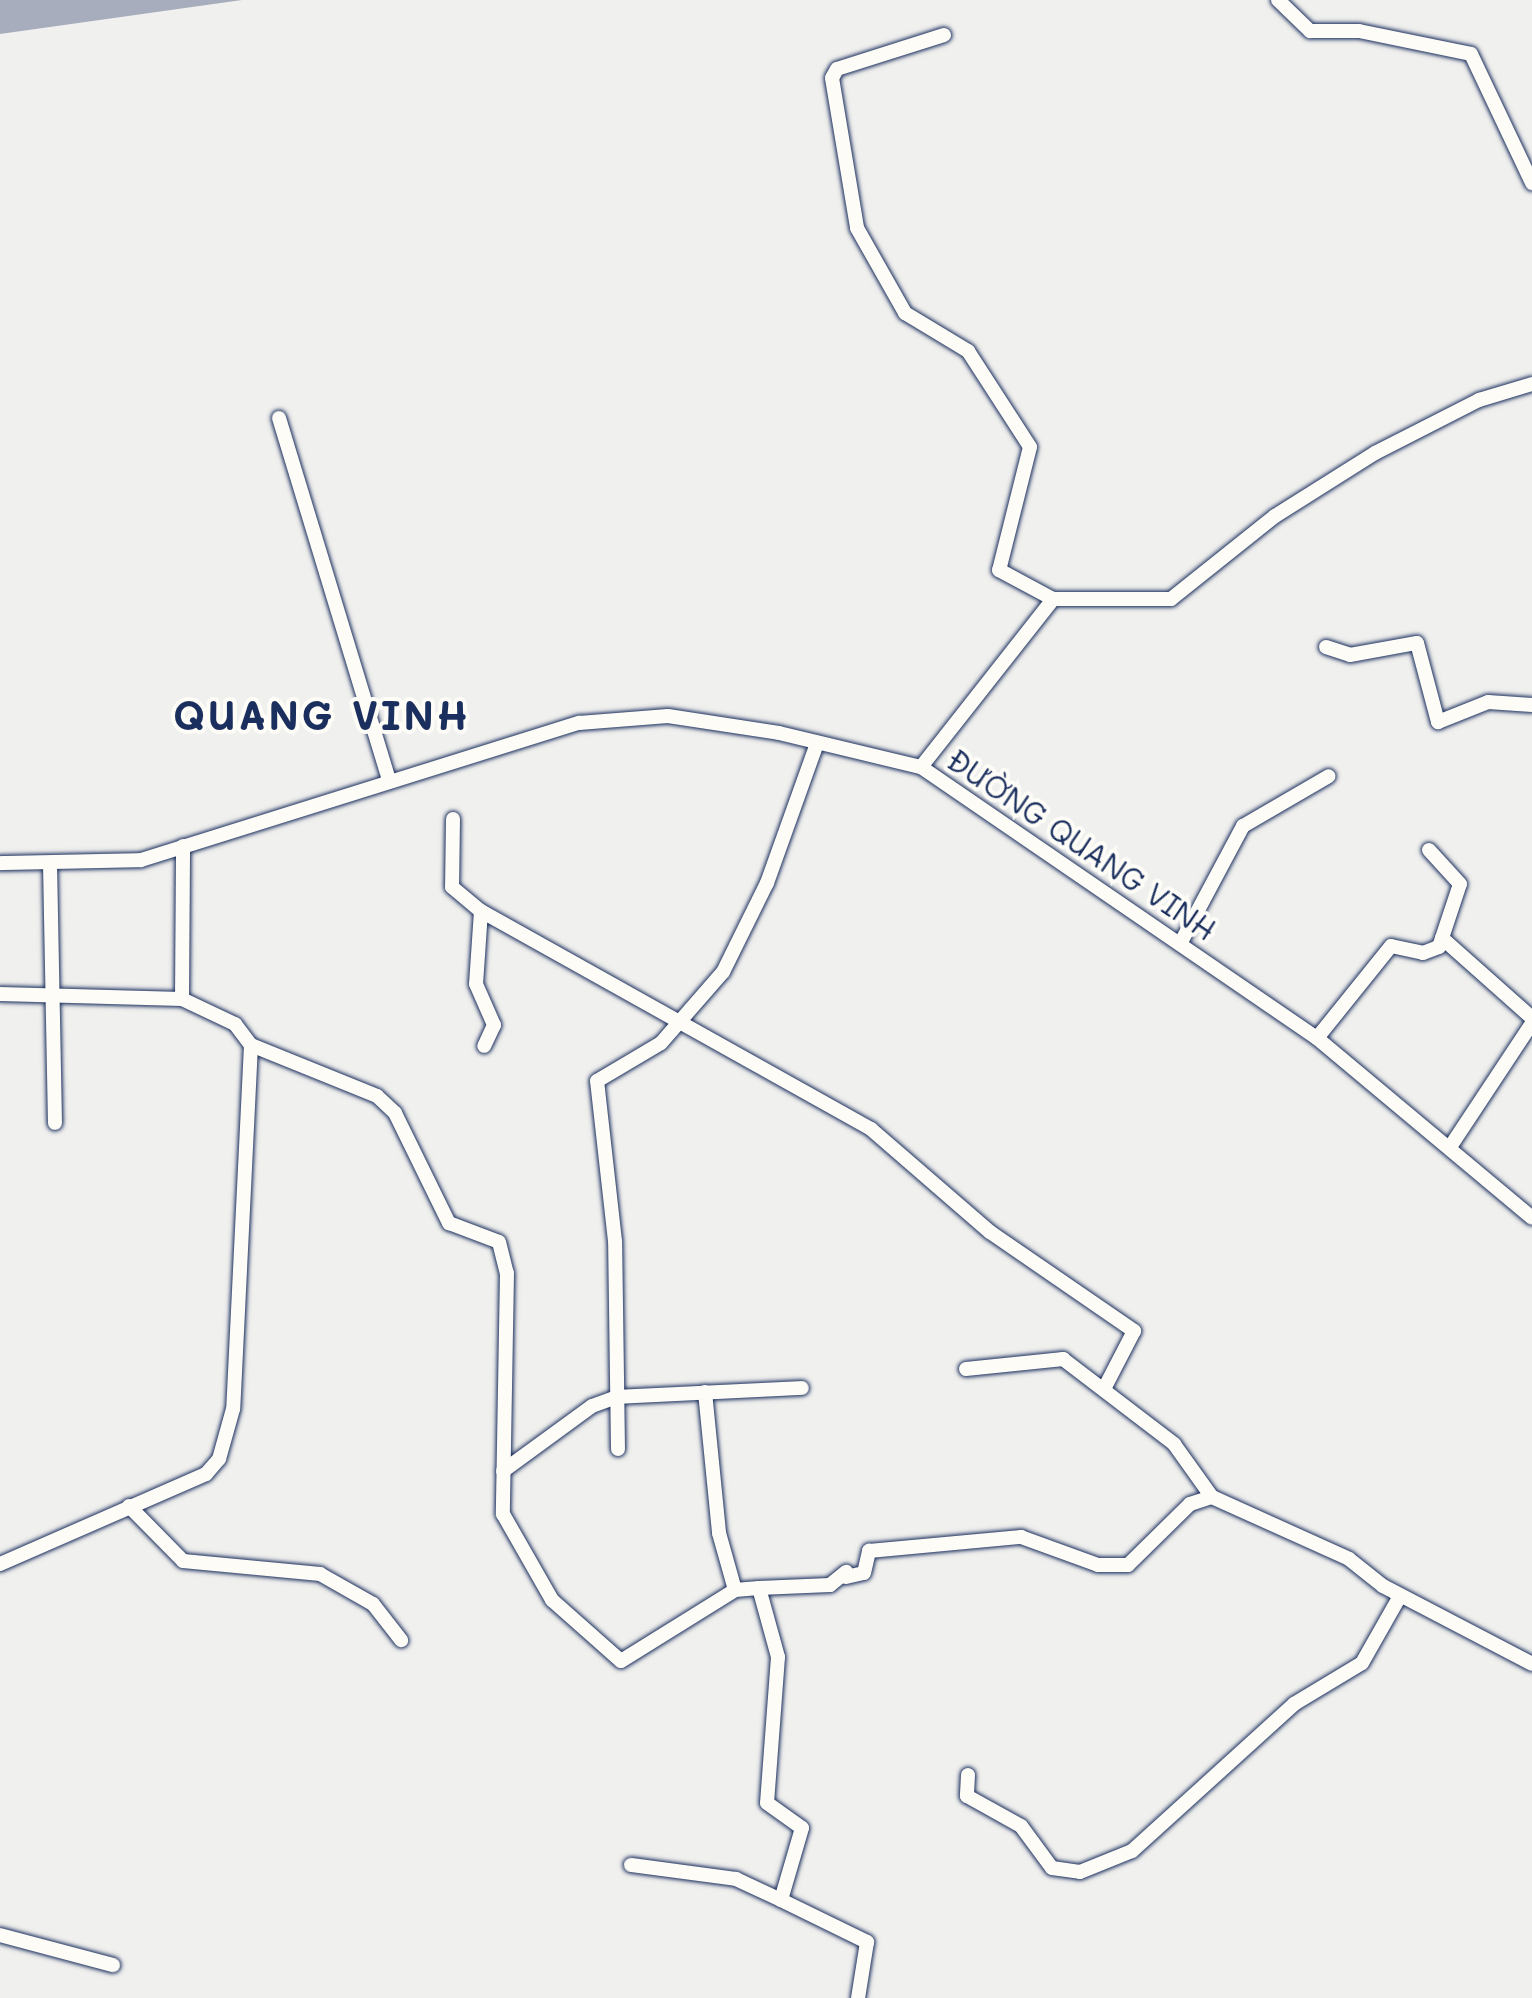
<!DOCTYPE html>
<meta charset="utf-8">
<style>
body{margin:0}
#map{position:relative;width:1532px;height:1998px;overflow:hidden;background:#f0f0ee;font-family:Mali,sans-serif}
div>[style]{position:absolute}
.water>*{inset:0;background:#a7adbd}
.roads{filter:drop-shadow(0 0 2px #1b2f5e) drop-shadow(0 0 2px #1b2f5e)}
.minor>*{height:14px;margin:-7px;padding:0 7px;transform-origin:7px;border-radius:7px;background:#fdfcf7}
span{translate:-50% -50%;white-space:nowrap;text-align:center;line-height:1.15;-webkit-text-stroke:8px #fdfcf7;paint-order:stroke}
.street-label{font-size:30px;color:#1b2f5e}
.district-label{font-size:40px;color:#1b2f5e;font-weight:700;letter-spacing:2.5px}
</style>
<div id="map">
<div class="water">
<i style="clip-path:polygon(0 0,242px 0,0 34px)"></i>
</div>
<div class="roads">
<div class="minor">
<i style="left:1278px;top:0;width:45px;rotate:44.1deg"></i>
<i style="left:1310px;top:31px;width:49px"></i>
<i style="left:1359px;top:31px;width:114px;rotate:11.6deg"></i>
<i style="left:1471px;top:54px;width:143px;rotate:64.7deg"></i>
<i style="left:944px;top:35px;width:112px;rotate:162.4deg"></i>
<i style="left:837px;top:69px;width:10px;rotate:119deg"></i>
<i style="left:832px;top:78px;width:152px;rotate:80.5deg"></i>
<i style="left:857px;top:228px;width:98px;rotate:60.5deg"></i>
<i style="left:905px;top:313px;width:74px;rotate:31.1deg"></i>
<i style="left:968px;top:351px;width:114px;rotate:57.1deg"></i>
<i style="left:1030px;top:447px;width:127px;rotate:104.1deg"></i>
<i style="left:999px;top:570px;width:61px;rotate:28.2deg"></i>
<i style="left:279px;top:418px;width:379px;rotate:73.1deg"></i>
<i style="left:1326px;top:647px;width:25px;rotate:18deg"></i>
<i style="left:1350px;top:655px;width:68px;rotate:-10.2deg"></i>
<i style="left:1417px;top:643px;width:82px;rotate:75.1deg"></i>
<i style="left:1438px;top:722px;width:54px;rotate:-21.8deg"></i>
<i style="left:1488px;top:702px;width:44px;rotate:3.9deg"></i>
<i style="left:921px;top:767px;width:214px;rotate:-51.8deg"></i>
<i style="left:1053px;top:599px;width:118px"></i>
<i style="left:1171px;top:599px;width:133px;rotate:-38.6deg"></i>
<i style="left:1275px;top:516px;width:118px;rotate:-32.2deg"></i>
<i style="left:1375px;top:453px;width:117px;rotate:-27deg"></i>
<i style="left:1479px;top:400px;width:55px;rotate:-16.8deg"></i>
<i style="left:453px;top:819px;width:68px;rotate:90.8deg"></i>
<i style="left:452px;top:887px;width:38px;rotate:40deg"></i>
<i style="left:481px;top:911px;width:73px;rotate:93.9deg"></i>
<i style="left:476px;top:984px;width:45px;rotate:66.3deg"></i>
<i style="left:494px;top:1025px;width:23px;rotate:115deg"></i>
<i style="left:0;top:863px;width:141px;rotate:-1.2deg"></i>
<i style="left:141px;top:860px;width:459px;rotate:-17.4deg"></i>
<i style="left:579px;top:723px;width:89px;rotate:-4.5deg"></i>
<i style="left:668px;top:716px;width:112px;rotate:8.7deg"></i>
<i style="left:779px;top:733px;width:146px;rotate:13.5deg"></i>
<i style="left:921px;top:767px;width:480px;rotate:34.4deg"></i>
<i style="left:1317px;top:1038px;width:280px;rotate:39.9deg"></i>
<i style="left:50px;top:863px;width:260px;rotate:88.9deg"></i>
<i style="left:481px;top:911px;width:447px;rotate:29.2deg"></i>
<i style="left:871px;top:1129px;width:157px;rotate:40.9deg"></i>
<i style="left:990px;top:1232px;width:175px;rotate:34.5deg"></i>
<i style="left:1134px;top:1331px;width:63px;rotate:117.4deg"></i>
<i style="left:1442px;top:938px;width:120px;rotate:41.6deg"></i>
<i style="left:1180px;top:944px;width:134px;rotate:-61.9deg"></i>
<i style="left:1243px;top:826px;width:99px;rotate:-30.2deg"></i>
<i style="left:0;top:994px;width:182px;rotate:1.6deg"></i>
<i style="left:182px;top:999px;width:59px;rotate:25.3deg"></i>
<i style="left:235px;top:1024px;width:26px;rotate:53deg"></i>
<i style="left:251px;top:1045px;width:364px;rotate:92.8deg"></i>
<i style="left:233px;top:1409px;width:52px;rotate:105.6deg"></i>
<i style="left:219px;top:1459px;width:20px;rotate:131deg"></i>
<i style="left:206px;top:1474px;width:225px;rotate:156.4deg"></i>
<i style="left:182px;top:999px;width:153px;rotate:-89.6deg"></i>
<i style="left:1317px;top:1038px;width:118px;rotate:-51.2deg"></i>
<i style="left:1391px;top:946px;width:33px;rotate:12deg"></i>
<i style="left:1423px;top:953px;width:17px;rotate:-21deg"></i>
<i style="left:1439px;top:947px;width:66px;rotate:-71.6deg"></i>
<i style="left:1460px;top:884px;width:46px;rotate:-132.4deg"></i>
<i style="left:251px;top:1045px;width:136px;rotate:22deg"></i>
<i style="left:377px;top:1096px;width:25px;rotate:43deg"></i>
<i style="left:395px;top:1113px;width:123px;rotate:63.9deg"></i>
<i style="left:449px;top:1223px;width:53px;rotate:20.8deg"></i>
<i style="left:499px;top:1242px;width:32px;rotate:76deg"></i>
<i style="left:507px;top:1273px;width:241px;rotate:91deg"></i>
<i style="left:503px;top:1514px;width:99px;rotate:60.3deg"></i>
<i style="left:552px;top:1600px;width:92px;rotate:41.5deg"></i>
<i style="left:621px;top:1661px;width:134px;rotate:-31.9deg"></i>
<i style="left:735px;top:1590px;width:24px;rotate:-5deg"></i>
<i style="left:759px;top:1588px;width:72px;rotate:74.6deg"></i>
<i style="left:778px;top:1657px;width:146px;rotate:94.3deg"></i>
<i style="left:767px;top:1803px;width:43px;rotate:35.5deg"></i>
<i style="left:802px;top:1828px;width:75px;rotate:106.3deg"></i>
<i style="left:781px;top:1900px;width:50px;rotate:-155deg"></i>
<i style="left:736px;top:1879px;width:106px;rotate:-172.4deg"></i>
<i style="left:1452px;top:1144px;width:145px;rotate:-56.5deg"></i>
<i style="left:966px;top:1369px;width:98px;rotate:-5.9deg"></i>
<i style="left:1063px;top:1359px;width:140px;rotate:37.4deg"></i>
<i style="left:1174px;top:1444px;width:65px;rotate:54.4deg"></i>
<i style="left:1212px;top:1497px;width:150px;rotate:24.3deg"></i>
<i style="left:1349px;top:1559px;width:43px;rotate:38.5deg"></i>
<i style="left:1383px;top:1586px;width:168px;rotate:27.6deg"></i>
<i style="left:705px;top:1392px;width:142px;rotate:84.3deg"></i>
<i style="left:719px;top:1533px;width:59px;rotate:74.3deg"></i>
<i style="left:618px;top:1449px;width:208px;rotate:-90.8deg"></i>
<i style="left:615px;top:1241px;width:161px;rotate:-96.4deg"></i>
<i style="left:597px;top:1081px;width:74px;rotate:-30.7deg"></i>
<i style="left:661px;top:1043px;width:94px;rotate:-48.9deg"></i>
<i style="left:723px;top:972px;width:99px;rotate:-63.7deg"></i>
<i style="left:767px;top:883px;width:149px;rotate:-70.3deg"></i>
<i style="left:503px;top:1471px;width:110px;rotate:-36.1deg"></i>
<i style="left:592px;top:1406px;width:27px;rotate:-20deg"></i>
<i style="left:617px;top:1397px;width:185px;rotate:-2.8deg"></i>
<i style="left:129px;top:1506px;width:77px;rotate:45.5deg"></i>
<i style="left:183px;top:1561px;width:138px;rotate:5.4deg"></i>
<i style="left:320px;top:1574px;width:61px;rotate:29.5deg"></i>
<i style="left:373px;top:1604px;width:46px;rotate:52.1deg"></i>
<i style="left:846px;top:1577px;width:18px;rotate:-13deg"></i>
<i style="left:864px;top:1573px;width:23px;rotate:-77deg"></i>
<i style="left:869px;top:1551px;width:153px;rotate:-5.3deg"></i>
<i style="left:1021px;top:1537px;width:82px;rotate:20deg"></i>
<i style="left:1098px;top:1565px;width:30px"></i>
<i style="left:1128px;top:1565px;width:87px;rotate:-44.5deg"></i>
<i style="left:1190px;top:1504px;width:23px;rotate:-18deg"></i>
<i style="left:759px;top:1588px;width:71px;rotate:-2.4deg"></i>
<i style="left:830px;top:1585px;width:21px;rotate:-39deg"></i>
<i style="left:968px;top:1775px;width:21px;rotate:93deg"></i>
<i style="left:967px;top:1796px;width:62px;rotate:29.1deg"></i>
<i style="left:1021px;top:1826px;width:52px;rotate:53.6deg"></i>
<i style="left:1052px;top:1868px;width:28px;rotate:8deg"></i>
<i style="left:1080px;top:1872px;width:56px;rotate:-22deg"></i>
<i style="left:1132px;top:1851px;width:219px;rotate:-42.2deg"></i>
<i style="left:1294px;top:1704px;width:79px;rotate:-31.1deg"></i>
<i style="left:1362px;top:1663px;width:77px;rotate:-60.4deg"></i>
<i style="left:781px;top:1900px;width:96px;rotate:26deg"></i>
<i style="left:867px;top:1942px;width:57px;rotate:99.1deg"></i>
<i style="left:0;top:1935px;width:117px;rotate:14.9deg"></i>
</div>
</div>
<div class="street-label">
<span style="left:1082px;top:844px;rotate:34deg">ĐƯỜNG QUANG VINH</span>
</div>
<div class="district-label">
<span style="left:322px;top:714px">QUANG VINH</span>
</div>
</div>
